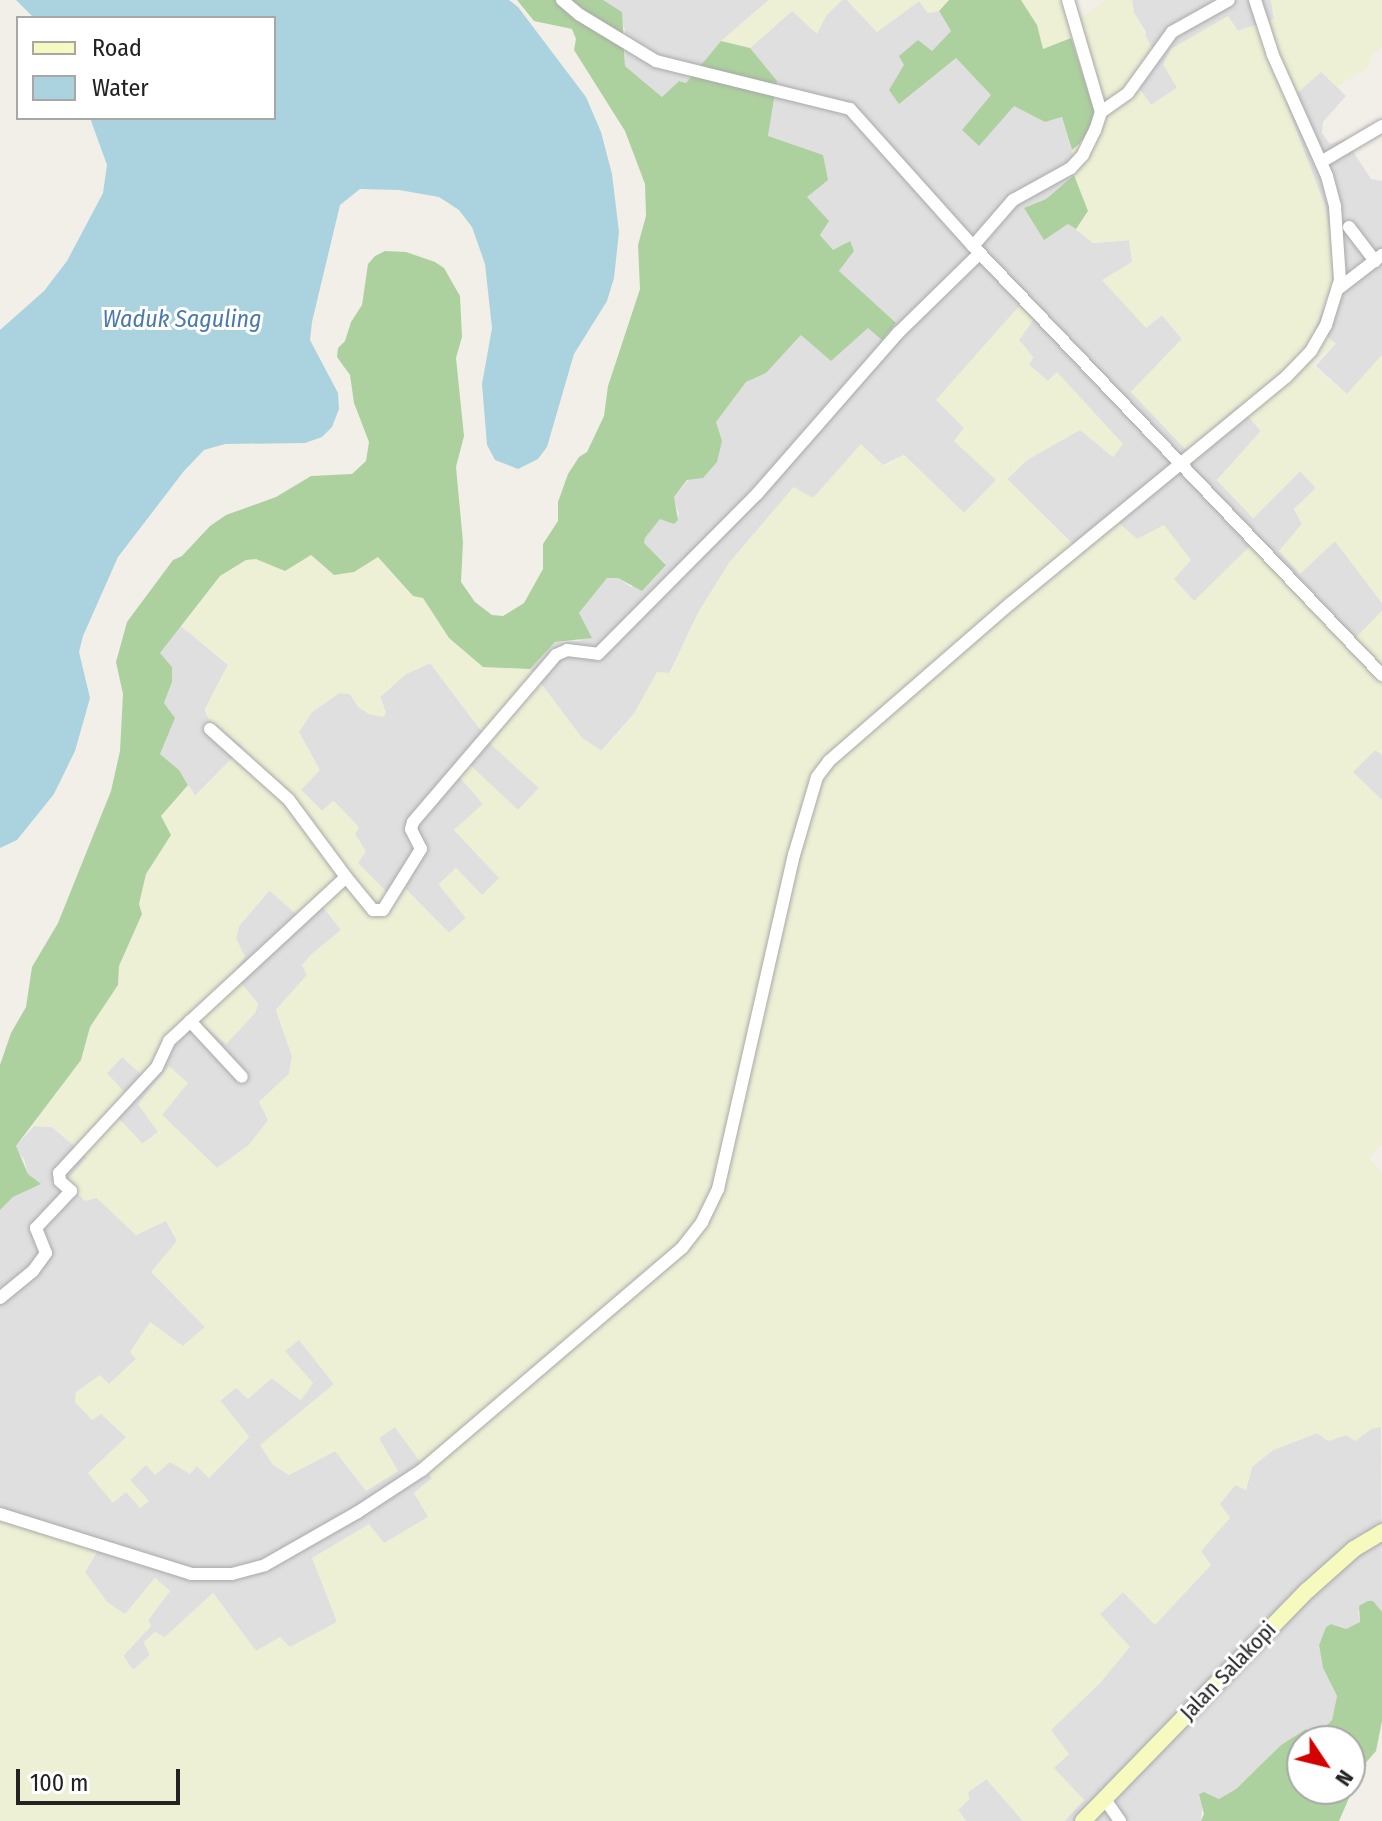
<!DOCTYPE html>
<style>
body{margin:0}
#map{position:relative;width:1382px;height:1821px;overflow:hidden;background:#f2efe9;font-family:"Fira Sans Condensed",sans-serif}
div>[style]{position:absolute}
.residential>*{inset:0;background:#e0dfdf}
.farmland>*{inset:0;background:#eef0d5}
.forest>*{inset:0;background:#add19e}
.water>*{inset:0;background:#aad3df}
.roads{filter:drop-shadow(0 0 2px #a9a9a9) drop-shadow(0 0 2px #a9a9a9)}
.street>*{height:12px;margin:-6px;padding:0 6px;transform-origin:6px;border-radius:6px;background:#fff}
.secondary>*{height:16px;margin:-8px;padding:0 8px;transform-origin:8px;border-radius:8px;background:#f7fabf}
span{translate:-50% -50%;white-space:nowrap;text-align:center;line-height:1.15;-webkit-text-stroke:6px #fff;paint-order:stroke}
.street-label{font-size:22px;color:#222}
.water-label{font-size:24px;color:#4a7aab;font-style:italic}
.legend{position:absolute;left:16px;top:16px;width:260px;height:104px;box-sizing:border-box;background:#fff;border:2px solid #a7a7a7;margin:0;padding:10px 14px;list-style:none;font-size:24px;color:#222}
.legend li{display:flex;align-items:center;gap:16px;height:40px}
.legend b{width:40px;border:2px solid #a7a7a7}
.north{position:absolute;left:1286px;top:1725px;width:80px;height:80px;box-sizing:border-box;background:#fff;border:2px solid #a7a7a7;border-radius:50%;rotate:125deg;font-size:22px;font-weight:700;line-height:32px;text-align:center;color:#222}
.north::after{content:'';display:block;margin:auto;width:28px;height:36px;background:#d40000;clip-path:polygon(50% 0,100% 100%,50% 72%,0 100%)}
.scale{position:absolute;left:16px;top:1769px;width:164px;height:36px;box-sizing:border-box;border:4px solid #222;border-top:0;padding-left:10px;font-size:24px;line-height:28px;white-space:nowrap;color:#222;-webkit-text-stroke:6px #fff;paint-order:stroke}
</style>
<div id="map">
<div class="residential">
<i style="clip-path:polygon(603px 0,769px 0,721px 41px,686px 83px,679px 81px,662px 97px,625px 66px,625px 29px)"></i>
<i style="clip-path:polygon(842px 0,847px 0,877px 32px,919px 1px,928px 13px,939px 11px,951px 31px,932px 51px,900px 55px,956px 58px,992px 95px,962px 130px,979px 146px,1014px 105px,1045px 122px,1062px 117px,1078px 171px,1046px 199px,1025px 208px,1069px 224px,1093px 243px,1130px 240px,1132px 262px,1103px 281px,1147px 327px,1162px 315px,1182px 339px,1131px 392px,1238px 405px,1261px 431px,1217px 480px,1253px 518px,1300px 471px,1316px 488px,1294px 509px,1302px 524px,1279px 551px,1335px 540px,1382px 603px,1382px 611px,1348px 646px,1194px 602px,1118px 522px,1083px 554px,1007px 479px,1027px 460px,1080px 429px,1113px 457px,1056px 373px,1048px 381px,1029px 365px,1033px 357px,1019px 340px,1019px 306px,964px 428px,955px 441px,997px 480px,964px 513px,904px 455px,813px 498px,793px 488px,729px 563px,698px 613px,669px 674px,601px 751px,582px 738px,530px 669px,555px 642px,581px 641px,579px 613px,607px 578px,618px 578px,631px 587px,666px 564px,643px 543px,645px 538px,660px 518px,674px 524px,679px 514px,673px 498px,722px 441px,715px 422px,746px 382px,766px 373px,801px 335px,895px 324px,839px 271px,854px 251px,849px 241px,833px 251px,820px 234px,807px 197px,768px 136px,777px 82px,750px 48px,792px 11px,825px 16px)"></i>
<i style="clip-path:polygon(1132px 0,1271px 0,1274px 19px,1237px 31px,1228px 17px,1171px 49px,1177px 88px,1151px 105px,1132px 79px,1146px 32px,1134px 13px)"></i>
<i style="clip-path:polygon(1321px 71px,1346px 96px,1323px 122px,1322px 133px,1330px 144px,1345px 139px,1371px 179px,1382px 181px,1382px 355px,1347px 394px,1316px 366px,1335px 344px,1315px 328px,1328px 299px,1325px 206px,1285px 103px)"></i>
<i style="clip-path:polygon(181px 626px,228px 665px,205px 710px,208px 718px,243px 747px,195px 796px,179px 770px,160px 754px,162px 742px,171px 728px,164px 703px,172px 682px,168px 664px,159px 653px)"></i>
<i style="clip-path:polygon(430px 663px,492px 745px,539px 788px,518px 811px,467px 763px,457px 774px,483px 804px,454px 830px,500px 878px,482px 896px,456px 868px,439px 884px,466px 918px,449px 933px,406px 889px,394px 900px,358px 863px,355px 834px,333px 801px,322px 811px,301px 790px,299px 732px,312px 712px,339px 693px,350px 694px,358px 707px,384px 707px,380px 697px,406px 674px)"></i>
<i style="clip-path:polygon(1376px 749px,1382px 755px,1382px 800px,1352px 772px)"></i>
<i style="clip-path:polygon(270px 890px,320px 903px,341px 930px,311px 955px,307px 975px,276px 1010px,292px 1056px,289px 1074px,259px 1102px,269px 1120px,249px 1145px,217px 1168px,162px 1115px,170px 1066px,158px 1132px,142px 1144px,111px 1111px,107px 1073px,122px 1057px,142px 1074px,193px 1015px,226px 1044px,255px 1013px,258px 1004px,233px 973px,236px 938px,239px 926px)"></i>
<i style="clip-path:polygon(34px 1126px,52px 1127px,88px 1157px,97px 1198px,136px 1235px,166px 1220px,177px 1241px,152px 1272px,205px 1327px,183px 1346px,137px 1358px,109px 1384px,92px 1420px,101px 1413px,126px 1437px,126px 1492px,148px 1501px,130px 1480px,146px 1465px,170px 1462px,197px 1466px,209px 1478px,249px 1437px,220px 1401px,236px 1387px,272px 1378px,300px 1400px,285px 1351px,299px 1339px,334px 1384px,261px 1445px,289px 1475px,335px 1451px,379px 1438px,395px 1427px,432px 1478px,429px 1517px,384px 1544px,368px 1524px,324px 1581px,337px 1622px,290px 1648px,256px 1651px,213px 1593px,164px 1638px,155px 1632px,144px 1642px,150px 1655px,133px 1670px,123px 1656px,151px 1626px,148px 1620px,170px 1591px,155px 1578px,125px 1615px,107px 1602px,85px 1572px,98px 1550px,0 1519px,0 1210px,13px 1197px,40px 1184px,28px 1174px,24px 1159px,16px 1151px,16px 1146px)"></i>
<i style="clip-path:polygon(1381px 1426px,1382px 1612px,1358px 1611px,1360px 1622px,1346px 1629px,1331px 1624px,1326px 1627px,1319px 1645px,1323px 1668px,1337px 1696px,1332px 1720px,1316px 1736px,1306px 1729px,1281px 1745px,1236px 1789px,1219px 1799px,1204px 1792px,1201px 1821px,1064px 1821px,1084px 1800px,1053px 1768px,1050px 1730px,1100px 1683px,1100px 1614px,1123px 1592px,1155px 1624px,1201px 1551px,1219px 1504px,1235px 1485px,1246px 1489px,1252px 1467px,1273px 1450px,1317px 1433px,1347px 1435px,1355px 1441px,1371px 1429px)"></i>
<i style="clip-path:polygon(987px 1779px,1023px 1821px,966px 1821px,958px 1810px,969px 1799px,968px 1792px)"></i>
</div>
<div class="farmland">
<i style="clip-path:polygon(769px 0,842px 0,826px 16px,817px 34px,792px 11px,750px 48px,721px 41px)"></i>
<i style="clip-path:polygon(847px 0,949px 0,939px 11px,928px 13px,919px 1px,877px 32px)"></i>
<i style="clip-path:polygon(1021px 0,1062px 0,1067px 17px,1082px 17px,1106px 0,1132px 0,1134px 13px,1153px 50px,1132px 79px,1151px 105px,1177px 88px,1163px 64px,1171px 49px,1228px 16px,1238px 31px,1274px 19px,1271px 0,1382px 0,1382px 47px,1370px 56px,1369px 67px,1337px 87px,1321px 72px,1286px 103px,1325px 206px,1332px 242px,1332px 284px,1315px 327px,1336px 344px,1310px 364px,1347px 394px,1382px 355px,1382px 603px,1335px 541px,1300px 574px,1279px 551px,1302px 524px,1294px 509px,1316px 488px,1300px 471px,1253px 518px,1217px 480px,1261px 431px,1239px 405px,1187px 451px,1131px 392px,1182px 339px,1162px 315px,1146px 328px,1102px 280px,1132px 262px,1129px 240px,1093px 243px,1076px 229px,1088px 211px,1074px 175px,1078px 171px,1072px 150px,1079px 144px,1071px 38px,1043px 50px,1037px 25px)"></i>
<i style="clip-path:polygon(evenodd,1019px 306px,1034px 319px,1019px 340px,1033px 357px,1029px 365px,1048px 381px,1057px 372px,1123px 444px,1113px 457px,1080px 430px,1027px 460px,1007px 479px,1082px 554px,1118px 522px,1137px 539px,1164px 525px,1191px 560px,1174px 579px,1194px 601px,1250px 546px,1348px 646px,1382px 611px,1382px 755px,1375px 750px,1353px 772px,1382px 800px,1382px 1145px,1369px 1157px,1382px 1173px,1382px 1427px,1371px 1429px,1355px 1441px,1347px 1435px,1328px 1441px,1317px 1433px,1273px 1450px,1252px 1467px,1246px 1490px,1235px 1485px,1220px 1504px,1230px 1518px,1201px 1551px,1211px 1565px,1155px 1625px,1123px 1592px,1100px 1614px,1130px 1647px,1100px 1683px,1051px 1730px,1069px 1754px,1054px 1768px,1084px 1800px,1064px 1821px,1023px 1821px,986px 1779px,968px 1792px,969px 1799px,958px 1810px,966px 1821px,0 1821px,0 1519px,98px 1549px,85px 1572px,107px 1602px,125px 1614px,155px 1578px,170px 1591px,148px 1620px,151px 1626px,123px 1655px,133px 1670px,150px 1655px,144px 1643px,155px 1632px,165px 1637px,213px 1593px,256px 1651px,280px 1637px,290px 1647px,337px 1622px,312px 1558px,369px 1524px,384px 1543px,428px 1517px,414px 1493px,432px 1478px,395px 1427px,379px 1438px,398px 1471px,366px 1491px,335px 1451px,289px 1475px,273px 1465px,260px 1445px,334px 1384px,299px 1340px,285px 1351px,313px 1383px,301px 1400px,272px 1378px,248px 1399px,236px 1388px,220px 1400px,249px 1437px,209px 1478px,197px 1466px,190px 1474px,170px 1462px,155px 1475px,146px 1465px,130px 1480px,149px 1501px,140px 1508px,126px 1492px,113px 1503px,88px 1473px,126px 1437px,101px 1414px,92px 1420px,75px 1402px,76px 1392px,100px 1375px,109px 1384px,136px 1359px,130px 1352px,150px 1322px,183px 1346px,205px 1327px,151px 1272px,177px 1241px,166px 1221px,136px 1235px,97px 1198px,85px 1201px,66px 1182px,87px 1157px,52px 1127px,34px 1126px,41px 1110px,81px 1060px,90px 1027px,118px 985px,119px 966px,142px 914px,139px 904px,146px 874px,171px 835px,161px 816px,188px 785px,195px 796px,243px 747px,208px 718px,205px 709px,228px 664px,181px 626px,184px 618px,220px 576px,246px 560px,256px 559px,285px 570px,311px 555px,326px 570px,354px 572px,378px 557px,413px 596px,423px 598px,449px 638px,483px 667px,530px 669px,582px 738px,602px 751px,631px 719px,657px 672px,670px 673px,698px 613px,729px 563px,794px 487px,813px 498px,861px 444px,885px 467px,904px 455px,964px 513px,996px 480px,954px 441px,964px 428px,936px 400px,1019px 306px,430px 663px,492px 745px,539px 788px,518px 810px,467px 762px,457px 773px,483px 804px,454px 830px,499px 878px,482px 895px,456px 868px,439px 885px,466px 918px,449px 933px,405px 889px,394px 899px,358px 863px,366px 851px,355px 834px,359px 827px,334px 801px,322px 811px,301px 790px,320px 770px,299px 732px,312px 712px,339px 693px,350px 694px,358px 707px,369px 714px,384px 717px,386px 712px,380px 697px,406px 674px,430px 663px,1019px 306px,269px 890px,298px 916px,321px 903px,341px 930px,311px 955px,302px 965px,307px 975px,276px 1010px,292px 1056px,289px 1074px,259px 1102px,268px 1120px,249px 1145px,217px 1168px,162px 1115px,188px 1083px,169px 1066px,138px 1104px,158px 1132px,143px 1144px,112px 1111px,126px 1094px,107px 1073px,122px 1057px,142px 1075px,193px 1016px,226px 1044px,255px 1013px,258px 1004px,233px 973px,245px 957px,236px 938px,239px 926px,269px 890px)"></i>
</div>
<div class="forest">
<i style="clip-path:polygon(517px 0,603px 0,622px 12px,625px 66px,662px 97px,679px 81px,686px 83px,721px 41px,750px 48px,777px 81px,768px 136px,823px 155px,828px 180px,807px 197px,829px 221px,820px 235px,833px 250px,850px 241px,854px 251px,839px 271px,896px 323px,882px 340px,868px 328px,831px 361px,801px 335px,766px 373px,746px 382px,716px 422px,722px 441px,717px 462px,703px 478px,687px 480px,674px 497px,678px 520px,674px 524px,660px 519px,645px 538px,644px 543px,666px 565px,642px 591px,618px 578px,607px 578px,579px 613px,592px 638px,555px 642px,530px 669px,483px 667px,449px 638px,423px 598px,413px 596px,378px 557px,354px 572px,334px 575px,311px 555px,285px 571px,256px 559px,246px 560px,220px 576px,160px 653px,172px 667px,172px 682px,164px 703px,175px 718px,160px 754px,179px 770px,188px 785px,161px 816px,171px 835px,146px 874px,139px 904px,142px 914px,119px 966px,118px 985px,90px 1027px,81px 1060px,16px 1146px,28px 1174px,41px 1184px,13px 1197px,0 1210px,0 1065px,11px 1033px,26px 1007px,32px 967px,58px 923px,111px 791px,120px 751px,123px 694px,116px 662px,127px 622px,173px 560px,182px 556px,210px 526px,226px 515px,276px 497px,311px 476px,352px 474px,366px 461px,369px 442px,354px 403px,350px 375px,337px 357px,338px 348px,345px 341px,351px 322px,362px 305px,368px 264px,375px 256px,385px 251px,406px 252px,435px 262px,444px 268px,460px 296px,462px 337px,456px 358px,464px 436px,456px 467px,463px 542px,461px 582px,475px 602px,492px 615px,503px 616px,524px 603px,543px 569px,543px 544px,558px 521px,558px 502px,568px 474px,579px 457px,587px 452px,604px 416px,608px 386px,640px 289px,638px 245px,646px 216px,645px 184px,625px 131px,574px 50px,576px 39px,572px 29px,534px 21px)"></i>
<i style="clip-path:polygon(949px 0,1021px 0,1037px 25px,1043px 49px,1071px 38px,1094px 110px,1090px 129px,1079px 144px,1072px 150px,1062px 117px,1045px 122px,1014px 106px,979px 146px,962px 130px,991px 95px,956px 58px,899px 104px,889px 90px,904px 65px,899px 56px,918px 40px,932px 51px,951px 31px,939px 11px)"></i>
<i style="clip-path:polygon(1074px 175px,1088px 211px,1076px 229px,1068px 224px,1044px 240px,1024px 208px,1046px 199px)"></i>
<i style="clip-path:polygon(evenodd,1368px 1601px,1373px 1601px,1382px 1612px,1382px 1721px,1376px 1751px,1363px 1766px,1339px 1821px,1201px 1821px,1204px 1814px,1199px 1794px,1204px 1792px,1219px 1799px,1236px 1789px,1281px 1745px,1306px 1729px,1317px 1735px,1332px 1720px,1337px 1696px,1323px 1668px,1319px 1645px,1326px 1627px,1331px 1624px,1346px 1629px,1360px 1622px,1359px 1606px,1368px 1601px,1350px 1741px,1350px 1789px,1302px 1789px,1302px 1741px,1350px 1741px)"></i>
</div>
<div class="water">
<i style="clip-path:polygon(16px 0,509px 0,518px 7px,586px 97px,601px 132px,612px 174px,619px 232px,614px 278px,607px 301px,574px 354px,547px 447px,538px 459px,518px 469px,495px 460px,487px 445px,482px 384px,492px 328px,485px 264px,472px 227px,459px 210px,439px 197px,399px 190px,360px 189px,340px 205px,312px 322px,310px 340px,338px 393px,339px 409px,332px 427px,322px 437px,305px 443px,225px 444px,204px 450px,184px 471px,118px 557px,83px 636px,79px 652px,90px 698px,75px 751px,54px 794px,17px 840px,0 848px,0 330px,44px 291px,67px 261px,103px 193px,107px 165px,90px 118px,274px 118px,274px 18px,34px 18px)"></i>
</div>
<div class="roads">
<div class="street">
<i style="left:562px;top:0;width:23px;rotate:40deg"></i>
<i style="left:580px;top:15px;width:89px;rotate:31.2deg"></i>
<i style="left:656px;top:61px;width:200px;rotate:13.9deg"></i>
<i style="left:850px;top:109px;width:184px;rotate:48.1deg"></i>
<i style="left:1068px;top:0;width:117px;rotate:73.6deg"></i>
<i style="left:1101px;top:112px;width:19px;rotate:108deg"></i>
<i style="left:1095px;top:130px;width:28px;rotate:116deg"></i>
<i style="left:1083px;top:155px;width:18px;rotate:133deg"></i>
<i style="left:1071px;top:168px;width:66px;rotate:151.1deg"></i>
<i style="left:1013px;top:200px;width:61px;rotate:131deg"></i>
<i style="left:973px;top:246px;width:593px;rotate:46.37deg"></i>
<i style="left:1101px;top:112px;width:33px;rotate:-35deg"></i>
<i style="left:1128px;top:93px;width:75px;rotate:-54.2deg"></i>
<i style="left:1172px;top:32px;width:65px;rotate:-29.3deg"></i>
<i style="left:1321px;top:162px;width:71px;rotate:-30.5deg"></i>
<i style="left:1349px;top:227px;width:43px;rotate:52.6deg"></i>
<i style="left:1338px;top:289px;width:56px;rotate:-37.7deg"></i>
<i style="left:210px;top:729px;width:106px;rotate:41.9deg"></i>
<i style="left:289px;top:800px;width:96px;rotate:53.5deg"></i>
<i style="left:190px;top:1021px;width:76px;rotate:47.1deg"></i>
<i style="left:0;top:1298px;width:43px;rotate:-39.3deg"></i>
<i style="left:33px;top:1271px;width:22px;rotate:-54deg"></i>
<i style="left:46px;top:1253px;width:27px;rotate:-112deg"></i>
<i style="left:36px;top:1228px;width:51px;rotate:-46.6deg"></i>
<i style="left:71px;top:1191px;width:15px;rotate:-138deg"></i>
<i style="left:60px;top:1181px;width:8px;rotate:-97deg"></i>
<i style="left:59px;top:1173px;width:144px;rotate:-47.2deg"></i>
<i style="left:157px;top:1067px;width:29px;rotate:-65deg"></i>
<i style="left:169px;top:1041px;width:241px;rotate:-42.8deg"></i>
<i style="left:346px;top:877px;width:43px;rotate:50.7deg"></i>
<i style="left:373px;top:910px;width:10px"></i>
<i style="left:383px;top:910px;width:72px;rotate:-58.1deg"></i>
<i style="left:421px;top:849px;width:22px;rotate:-117deg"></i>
<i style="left:411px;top:829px;width:7px;rotate:-74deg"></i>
<i style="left:413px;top:822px;width:220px;rotate:-49.4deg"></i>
<i style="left:556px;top:655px;width:12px;rotate:-24deg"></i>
<i style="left:567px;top:650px;width:31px;rotate:7deg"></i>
<i style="left:598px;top:654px;width:226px;rotate:-45.2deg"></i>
<i style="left:757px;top:494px;width:214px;rotate:-48.8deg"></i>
<i style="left:898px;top:333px;width:113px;rotate:-44.3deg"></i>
<i style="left:0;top:1514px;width:200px;rotate:17.4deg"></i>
<i style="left:191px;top:1574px;width:41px"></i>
<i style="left:232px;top:1574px;width:34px;rotate:-15deg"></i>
<i style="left:265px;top:1565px;width:107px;rotate:-29.7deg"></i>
<i style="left:358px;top:1512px;width:77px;rotate:-33.3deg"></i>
<i style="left:422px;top:1470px;width:342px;rotate:-40.5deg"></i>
<i style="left:682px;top:1248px;width:33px;rotate:-52deg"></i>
<i style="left:702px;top:1222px;width:37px;rotate:-64deg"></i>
<i style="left:718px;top:1189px;width:343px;rotate:-77.2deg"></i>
<i style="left:794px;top:855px;width:81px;rotate:-73.6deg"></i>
<i style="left:817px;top:777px;width:20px;rotate:-53deg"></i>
<i style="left:829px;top:761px;width:241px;rotate:-41deg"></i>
<i style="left:1011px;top:603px;width:356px;rotate:-39.4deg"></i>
<i style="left:1286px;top:377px;width:36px;rotate:-46deg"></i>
<i style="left:1311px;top:351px;width:30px;rotate:-60deg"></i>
<i style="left:1326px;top:325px;width:47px;rotate:-72.7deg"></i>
<i style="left:1340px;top:280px;width:74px;rotate:-93.9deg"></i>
<i style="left:1335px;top:206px;width:31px;rotate:-105deg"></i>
<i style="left:1327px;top:176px;width:133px;rotate:-114.1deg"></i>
<i style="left:1273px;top:55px;width:58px;rotate:-108.1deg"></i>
<i style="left:1104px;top:1798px;width:28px;rotate:55deg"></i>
</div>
<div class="secondary">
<i style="left:1083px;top:1821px;width:322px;rotate:-45.8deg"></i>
<i style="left:1308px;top:1590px;width:62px;rotate:-41.7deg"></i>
<i style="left:1354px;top:1549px;width:33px;rotate:-31deg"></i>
</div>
</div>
<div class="street-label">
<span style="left:1228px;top:1671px;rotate:-46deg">Jalan Salakopi</span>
</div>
<div class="water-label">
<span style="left:182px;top:320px">Waduk Saguling</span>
</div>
<ul class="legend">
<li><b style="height:10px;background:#f7fabf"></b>Road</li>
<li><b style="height:22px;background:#aad3df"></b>Water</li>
</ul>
<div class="north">N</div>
<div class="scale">100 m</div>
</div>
